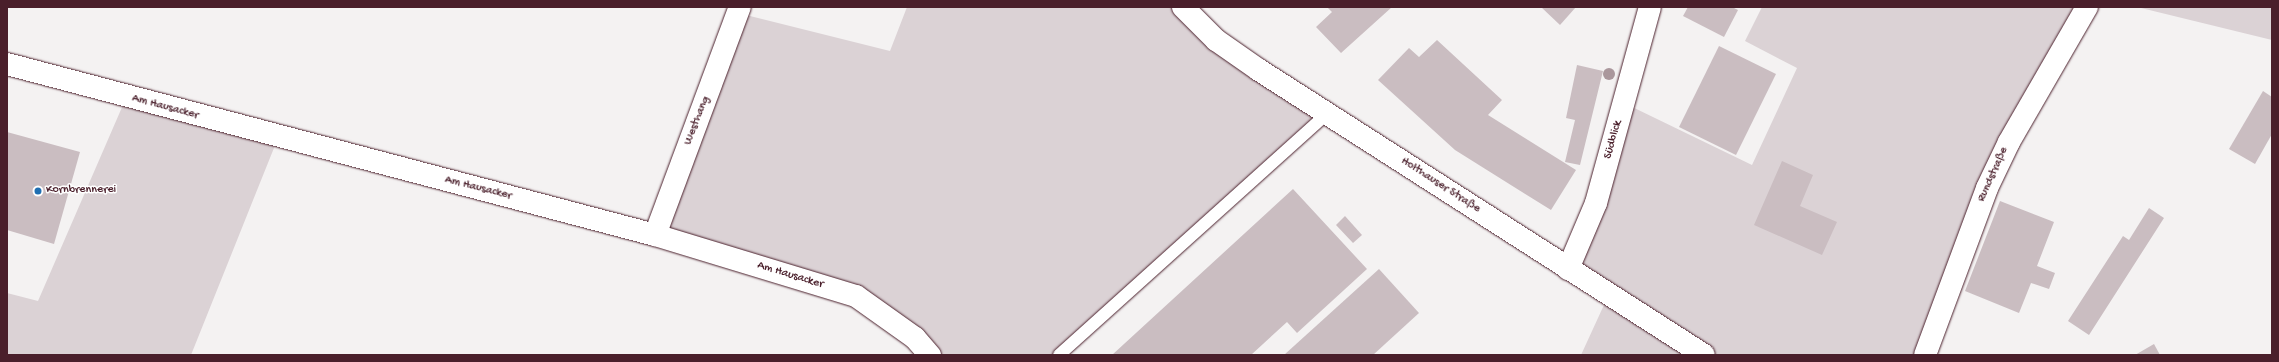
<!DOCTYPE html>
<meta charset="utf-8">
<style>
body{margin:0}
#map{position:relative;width:2279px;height:362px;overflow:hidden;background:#f4f2f2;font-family:"Gochi Hand",sans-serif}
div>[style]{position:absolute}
.green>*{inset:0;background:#dbd2d5}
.building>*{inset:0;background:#cabdc1}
.roads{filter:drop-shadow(0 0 1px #4a1f2b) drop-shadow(0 0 1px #4a1f2b)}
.service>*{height:12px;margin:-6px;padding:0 6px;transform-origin:6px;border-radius:6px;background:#fff}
.minor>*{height:22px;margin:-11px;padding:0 11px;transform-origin:11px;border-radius:11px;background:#fff}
.tertiary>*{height:22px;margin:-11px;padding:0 11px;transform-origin:11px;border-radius:11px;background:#fff}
.trees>*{width:12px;height:12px;margin:-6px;border-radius:50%;background:#aa979c}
.dots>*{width:11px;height:11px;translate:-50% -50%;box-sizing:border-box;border:2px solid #fff;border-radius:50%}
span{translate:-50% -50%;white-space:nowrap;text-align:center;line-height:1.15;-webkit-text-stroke:3px #fff;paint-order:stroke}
.street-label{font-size:12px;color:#4a1f2b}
.poi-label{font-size:12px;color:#4a1f2b}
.left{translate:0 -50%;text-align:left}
.frame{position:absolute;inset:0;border:8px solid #4a1f2b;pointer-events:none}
</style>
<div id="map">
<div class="green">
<i style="clip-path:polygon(907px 7px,1183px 7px,1328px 114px,1059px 355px,929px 355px,856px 296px,655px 235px,738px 13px,890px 51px)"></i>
<i style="clip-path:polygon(1762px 7px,2087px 7px,2009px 142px,1925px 355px,1581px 355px,1609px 294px,1568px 269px,1624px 103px,1752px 165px,1797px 68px,1745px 41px)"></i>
<i style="clip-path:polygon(2137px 7px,2272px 7px,2272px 40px)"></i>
<i style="clip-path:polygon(126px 98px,278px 138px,191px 355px,7px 355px,7px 293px,38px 301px)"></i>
</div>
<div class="building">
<i style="clip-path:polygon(1327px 7px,1392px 7px,1341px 53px,1316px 27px,1332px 12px)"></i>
<i style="clip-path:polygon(1541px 7px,1576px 7px,1560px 25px)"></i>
<i style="clip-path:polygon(1688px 7px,1732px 7px,1738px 10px,1724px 37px,1683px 16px)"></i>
<i style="clip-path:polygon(1437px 40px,1502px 100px,1488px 115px,1576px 170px,1551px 210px,1455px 150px,1378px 80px,1409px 48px,1419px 57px)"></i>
<i style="clip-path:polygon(1719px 46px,1776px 74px,1736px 155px,1679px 127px)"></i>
<i style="clip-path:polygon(1577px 65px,1603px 71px,1580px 165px,1565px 162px,1575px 120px,1566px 118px)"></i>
<i style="clip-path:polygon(2263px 91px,2272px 97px,2272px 134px,2255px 164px,2229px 149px)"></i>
<i style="clip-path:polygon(7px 132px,80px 152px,54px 244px,7px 230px)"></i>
<i style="clip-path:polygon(1782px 161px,1813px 175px,1800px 206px,1837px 222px,1822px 255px,1754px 225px)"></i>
<i style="clip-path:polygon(1293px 189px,1367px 269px,1297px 333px,1287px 322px,1251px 355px,1112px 355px)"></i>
<i style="clip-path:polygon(2000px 201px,2054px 222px,2037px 266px,2055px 273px,2049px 289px,2031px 283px,2019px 313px,1965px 291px)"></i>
<i style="clip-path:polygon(2149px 208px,2164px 218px,2089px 335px,2068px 321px,2123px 236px,2129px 240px)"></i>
<i style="clip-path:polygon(1345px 216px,1362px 235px,1353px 243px,1336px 225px)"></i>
<i style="clip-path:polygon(1379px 269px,1419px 313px,1373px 355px,1284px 355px)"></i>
<i style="clip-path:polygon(2154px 344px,2160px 355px,2135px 355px)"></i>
</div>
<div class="roads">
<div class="service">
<i style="left:1059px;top:355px;width:362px;rotate:-42deg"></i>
</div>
<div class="minor">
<i style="left:7px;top:64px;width:670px;rotate:14.78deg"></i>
<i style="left:655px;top:235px;width:210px;rotate:16.9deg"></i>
<i style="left:856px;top:296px;width:72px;rotate:35.4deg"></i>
<i style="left:915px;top:338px;width:23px;rotate:49deg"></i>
<i style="left:655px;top:235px;width:243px;rotate:-69.6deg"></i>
<i style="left:1568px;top:269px;width:72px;rotate:-67deg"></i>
<i style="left:1596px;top:203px;width:203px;rotate:-74.6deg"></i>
<i style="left:1925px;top:355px;width:178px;rotate:-69.6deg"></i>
<i style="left:1987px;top:188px;width:51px;rotate:-64.4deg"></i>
<i style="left:2009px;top:142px;width:156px;rotate:-60deg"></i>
</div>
<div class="tertiary">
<i style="left:1183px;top:7px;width:47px;rotate:45deg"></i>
<i style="left:1216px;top:40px;width:52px;rotate:34.9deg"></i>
<i style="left:1259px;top:70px;width:528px;rotate:32.64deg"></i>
</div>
</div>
<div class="trees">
<i style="left:1609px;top:74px"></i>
</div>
<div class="dots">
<i style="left:38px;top:191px;background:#1f6fb2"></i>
</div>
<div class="street-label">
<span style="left:165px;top:108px;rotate:15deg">Am Hausacker</span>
<span style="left:698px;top:121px;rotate:-69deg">Westhang</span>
<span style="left:1614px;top:140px;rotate:-74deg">Südblick</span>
<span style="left:1994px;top:175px;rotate:-66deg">Rundstraße</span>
<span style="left:1440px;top:186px;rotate:33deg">Holthauser Straße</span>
<span style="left:478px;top:189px;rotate:14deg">Am Hausacker</span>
<span style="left:790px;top:276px;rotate:17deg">Am Hausacker</span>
</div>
<div class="poi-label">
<span class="left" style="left:46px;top:191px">Kornbrennerei</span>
</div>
<div class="frame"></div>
</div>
